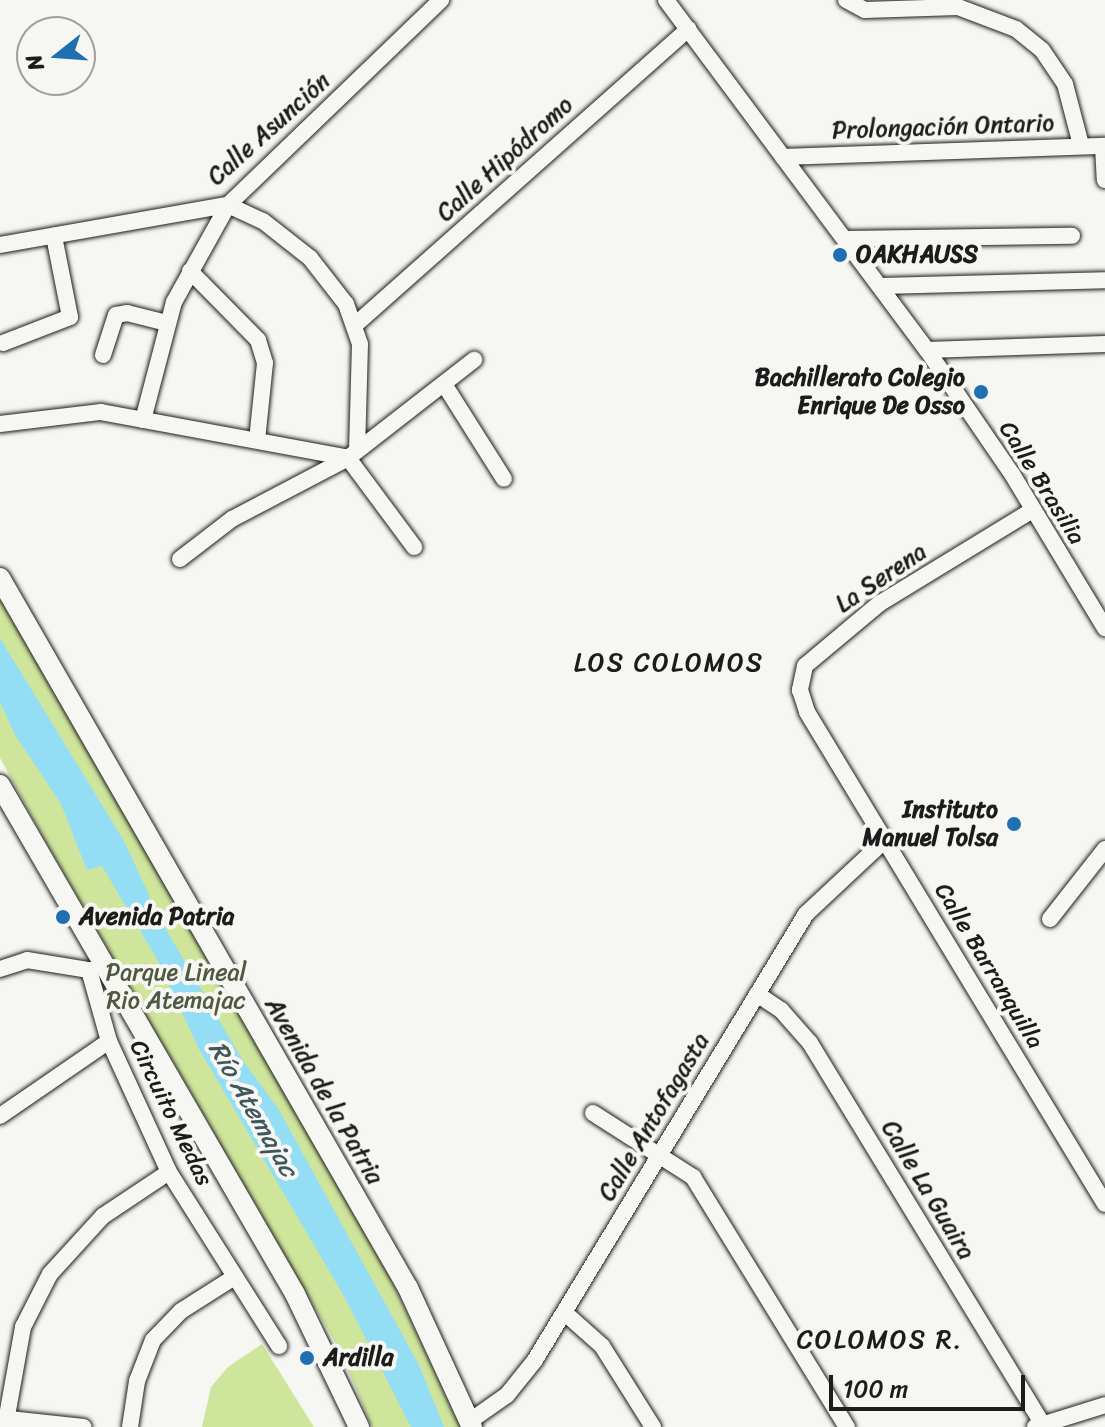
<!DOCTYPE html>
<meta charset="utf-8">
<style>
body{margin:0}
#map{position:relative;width:1105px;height:1427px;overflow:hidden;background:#f6f6f2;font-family:Sriracha,sans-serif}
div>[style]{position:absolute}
.green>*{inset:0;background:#cee59b}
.water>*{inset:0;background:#93def5}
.roads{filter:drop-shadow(0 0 2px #1c1c1c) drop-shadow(0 0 2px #1c1c1c)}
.minor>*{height:16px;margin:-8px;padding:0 8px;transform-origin:8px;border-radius:8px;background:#f6f6f2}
.major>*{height:20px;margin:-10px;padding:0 10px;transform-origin:10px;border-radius:10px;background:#f6f6f2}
.dots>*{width:22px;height:22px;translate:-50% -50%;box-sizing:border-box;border:4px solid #f6f6f2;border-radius:50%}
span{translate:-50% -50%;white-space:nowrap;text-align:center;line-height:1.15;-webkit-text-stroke:8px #f6f6f2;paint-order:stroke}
.street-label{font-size:24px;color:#1c1c1c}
.poi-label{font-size:24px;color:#1c1c1c;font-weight:700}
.left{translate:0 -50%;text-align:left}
.right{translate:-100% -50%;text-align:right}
.park-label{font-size:24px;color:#515842}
.neighbourhood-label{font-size:26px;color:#1c1c1c;letter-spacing:2px}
.water-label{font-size:26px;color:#40565d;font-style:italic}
.north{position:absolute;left:16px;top:16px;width:80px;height:80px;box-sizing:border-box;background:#f6f6f2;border:2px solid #9f9f9c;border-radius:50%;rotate:253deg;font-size:22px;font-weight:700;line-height:32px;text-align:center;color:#1c1c1c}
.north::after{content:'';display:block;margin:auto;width:28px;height:36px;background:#1f6fb2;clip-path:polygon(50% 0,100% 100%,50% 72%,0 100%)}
.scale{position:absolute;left:829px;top:1375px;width:196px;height:36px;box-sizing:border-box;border:4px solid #1c1c1c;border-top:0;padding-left:10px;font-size:24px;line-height:28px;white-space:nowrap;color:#1c1c1c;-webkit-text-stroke:6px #f6f6f2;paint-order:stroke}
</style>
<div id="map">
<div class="green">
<i style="clip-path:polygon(0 597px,393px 1283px,460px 1427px,372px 1427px,339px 1349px,45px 840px,0 758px)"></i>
<i style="clip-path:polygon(262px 1344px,314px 1427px,202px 1427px,211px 1387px,228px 1367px)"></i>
</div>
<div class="water">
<i style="clip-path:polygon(0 638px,124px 841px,161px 921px,242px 1059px,279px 1110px,419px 1365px,444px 1427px,411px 1427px,345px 1298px,199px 1049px,157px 959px,102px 866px,87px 870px,61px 804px,15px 735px,0 702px)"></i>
</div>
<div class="roads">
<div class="minor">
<i style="left:666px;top:0;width:437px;rotate:53.3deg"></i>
<i style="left:927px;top:350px;width:150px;rotate:55.6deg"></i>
<i style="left:1012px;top:474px;width:180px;rotate:58.9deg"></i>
<i style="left:846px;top:0;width:21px;rotate:28deg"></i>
<i style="left:865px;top:10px;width:93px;rotate:-1.8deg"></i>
<i style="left:958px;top:7px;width:62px;rotate:20.8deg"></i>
<i style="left:1016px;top:29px;width:33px;rotate:39deg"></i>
<i style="left:1042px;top:50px;width:41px;rotate:55.9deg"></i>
<i style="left:1065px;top:84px;width:63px;rotate:75.3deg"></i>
<i style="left:1103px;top:146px;width:34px;rotate:87deg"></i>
<i style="left:783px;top:157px;width:322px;rotate:-2deg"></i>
<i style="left:228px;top:205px;width:38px;rotate:25deg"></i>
<i style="left:263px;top:221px;width:60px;rotate:38.2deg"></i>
<i style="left:310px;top:258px;width:58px;rotate:52deg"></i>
<i style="left:346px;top:304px;width:42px;rotate:70.7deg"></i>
<i style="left:360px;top:344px;width:106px;rotate:91.6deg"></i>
<i style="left:846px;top:239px;width:226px;rotate:-0.8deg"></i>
<i style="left:0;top:245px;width:231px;rotate:-10deg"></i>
<i style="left:228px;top:205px;width:296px;rotate:-43.9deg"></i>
<i style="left:190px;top:271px;width:97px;rotate:45.4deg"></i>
<i style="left:258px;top:340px;width:24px;rotate:73deg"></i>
<i style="left:265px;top:363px;width:77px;rotate:95.9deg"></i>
<i style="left:881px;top:286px;width:224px;rotate:-1.5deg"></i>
<i style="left:355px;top:325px;width:446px;rotate:-41.6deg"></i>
<i style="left:3px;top:343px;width:72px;rotate:-21.2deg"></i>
<i style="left:70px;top:317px;width:83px;rotate:-101.2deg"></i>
<i style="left:927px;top:350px;width:178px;rotate:-1.9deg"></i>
<i style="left:103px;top:355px;width:42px;rotate:-72deg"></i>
<i style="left:116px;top:315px;width:11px;rotate:-10deg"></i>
<i style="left:127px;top:313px;width:41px;rotate:14deg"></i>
<i style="left:444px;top:384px;width:112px;rotate:57.7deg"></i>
<i style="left:143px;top:420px;width:122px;rotate:-75.3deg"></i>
<i style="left:174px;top:302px;width:111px;rotate:-60.9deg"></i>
<i style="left:0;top:424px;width:102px;rotate:-6.8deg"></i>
<i style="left:101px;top:412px;width:251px;rotate:10.5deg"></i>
<i style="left:348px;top:458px;width:111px;rotate:53.4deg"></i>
<i style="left:1031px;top:511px;width:177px;rotate:148.6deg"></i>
<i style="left:880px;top:603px;width:98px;rotate:140deg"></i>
<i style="left:805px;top:666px;width:25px;rotate:102deg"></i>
<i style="left:800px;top:690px;width:23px;rotate:72deg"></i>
<i style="left:807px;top:712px;width:575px;rotate:58.8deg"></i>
<i style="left:180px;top:559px;width:66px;rotate:-37.6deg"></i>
<i style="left:232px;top:519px;width:131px;rotate:-27.7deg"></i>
<i style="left:348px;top:458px;width:160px;rotate:-37.9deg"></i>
<i style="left:1050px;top:919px;width:89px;rotate:-51.8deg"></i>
<i style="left:0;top:969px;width:28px;rotate:-18deg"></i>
<i style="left:27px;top:960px;width:63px;rotate:9.2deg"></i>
<i style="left:89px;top:970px;width:74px;rotate:74.3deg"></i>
<i style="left:109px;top:1041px;width:144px;rotate:65.4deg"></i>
<i style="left:169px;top:1172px;width:206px;rotate:57.7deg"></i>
<i style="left:757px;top:994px;width:29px;rotate:34deg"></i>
<i style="left:781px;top:1010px;width:44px;rotate:48.7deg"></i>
<i style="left:810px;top:1043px;width:447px;rotate:58.6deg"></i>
<i style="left:593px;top:1113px;width:119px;rotate:32.6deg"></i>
<i style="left:693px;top:1177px;width:294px;rotate:58.4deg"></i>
<i style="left:0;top:1116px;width:132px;rotate:-34.5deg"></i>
<i style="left:565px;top:1313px;width:50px;rotate:41.7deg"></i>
<i style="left:602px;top:1346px;width:96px;rotate:57.8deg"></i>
<i style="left:0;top:1418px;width:84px;rotate:6.1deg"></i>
<i style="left:470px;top:1421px;width:45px;rotate:-35.1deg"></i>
<i style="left:507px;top:1395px;width:45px;rotate:-51.3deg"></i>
<i style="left:535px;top:1360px;width:522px;rotate:-58.72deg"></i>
<i style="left:806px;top:914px;width:108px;rotate:-43.1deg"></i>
<i style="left:5px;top:1427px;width:102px;rotate:-79.8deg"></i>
<i style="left:23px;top:1327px;width:59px;rotate:-63deg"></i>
<i style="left:50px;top:1274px;width:79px;rotate:-47.6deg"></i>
<i style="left:103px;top:1216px;width:79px;rotate:-33.7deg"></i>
<i style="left:130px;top:1427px;width:47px;rotate:-81.3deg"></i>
<i style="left:137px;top:1381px;width:44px;rotate:-68.7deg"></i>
<i style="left:153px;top:1340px;width:40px;rotate:-46deg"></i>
<i style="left:181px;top:1311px;width:62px;rotate:-32.4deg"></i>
<i style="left:1035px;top:1427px;width:73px;rotate:-17.4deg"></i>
</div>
<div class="major">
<i style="left:0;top:578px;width:819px;rotate:60.12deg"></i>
<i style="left:408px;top:1288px;width:153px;rotate:65.3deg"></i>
<i style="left:0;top:785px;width:588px;rotate:59.9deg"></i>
<i style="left:295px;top:1294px;width:148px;rotate:64.3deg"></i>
</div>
</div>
<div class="dots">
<i style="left:840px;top:255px;background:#1f6fb2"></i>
<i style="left:981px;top:392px;background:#1f6fb2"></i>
<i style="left:1014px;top:824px;background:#1f6fb2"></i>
<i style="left:63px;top:917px;background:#1f6fb2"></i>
<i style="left:307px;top:1358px;background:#1f6fb2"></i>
</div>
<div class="street-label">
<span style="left:943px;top:127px;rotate:-2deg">Prolongación Ontario</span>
<span style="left:269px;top:129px;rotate:-42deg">Calle Asunción</span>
<span style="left:505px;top:159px;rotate:-42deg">Calle Hipódromo</span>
<span style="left:1042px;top:483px;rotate:58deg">Calle Brasilia</span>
<span style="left:881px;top:578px;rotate:-34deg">La Serena</span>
<span style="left:989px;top:966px;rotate:59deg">Calle Barranquilla</span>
<span style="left:324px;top:1091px;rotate:60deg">Avenida de la Patria</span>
<span style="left:171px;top:1113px;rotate:64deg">Circuito Medas</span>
<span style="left:654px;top:1117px;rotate:-59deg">Calle Antofagasta</span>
<span style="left:928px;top:1190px;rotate:59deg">Calle La Guaira</span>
</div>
<div class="poi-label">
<span class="left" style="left:856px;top:255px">OAKHAUSS</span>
<span class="right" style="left:965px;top:392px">Bachillerato Colegio<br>Enrique De Osso</span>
<span class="right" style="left:998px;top:824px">Instituto<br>Manuel Tolsa</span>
<span class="left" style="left:79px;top:917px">Avenida Patria</span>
<span class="left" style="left:323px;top:1358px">Ardilla</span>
</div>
<div class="park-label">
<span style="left:176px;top:987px">Parque Lineal<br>Rio Atemajac</span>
</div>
<div class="neighbourhood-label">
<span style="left:669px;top:663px">LOS COLOMOS</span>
<span style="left:880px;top:1340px">COLOMOS R.</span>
</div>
<div class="water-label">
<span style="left:253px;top:1109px;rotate:60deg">Río Atemajac</span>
</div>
<div class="north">N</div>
<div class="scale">100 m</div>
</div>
